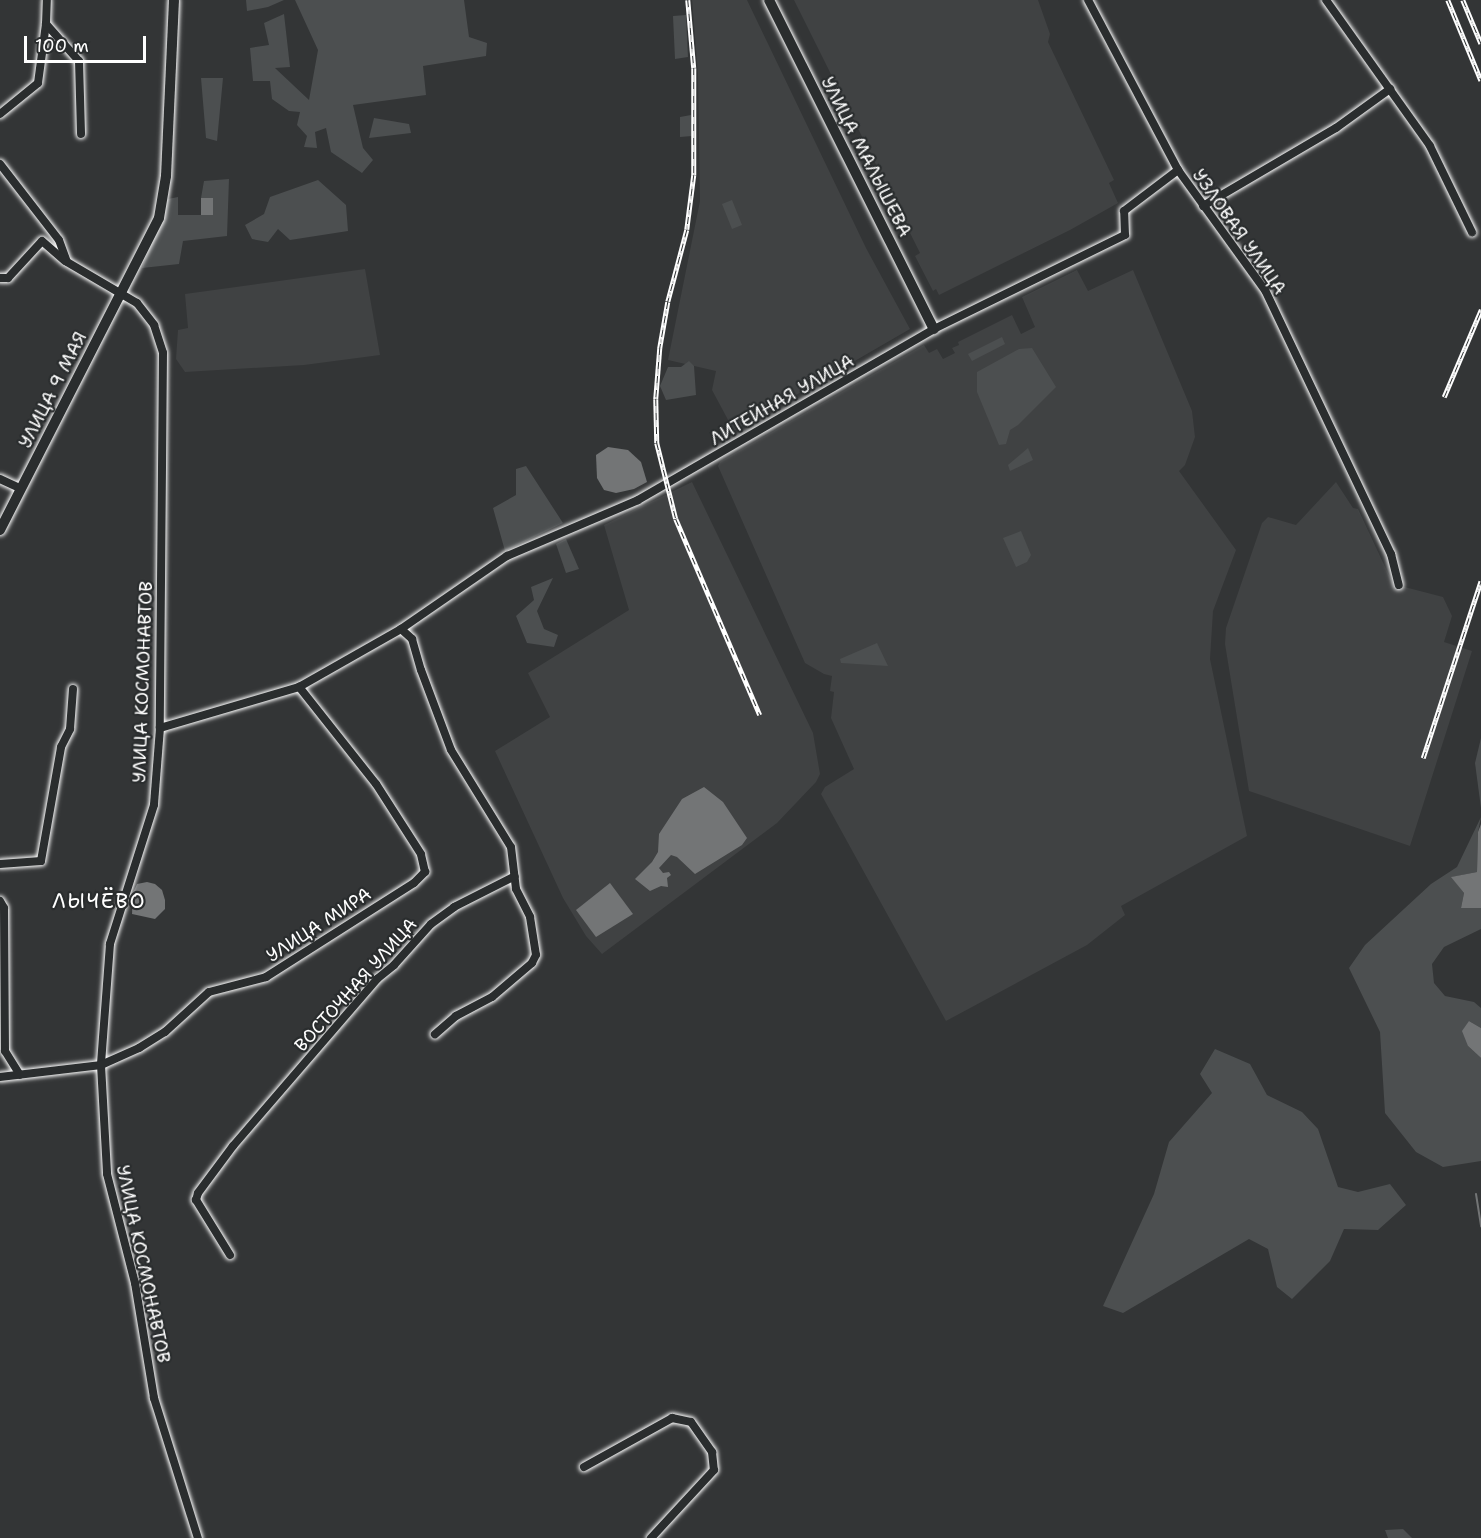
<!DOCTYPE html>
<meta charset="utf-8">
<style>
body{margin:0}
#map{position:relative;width:1481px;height:1538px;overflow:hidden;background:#333536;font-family:"Shantell Sans",sans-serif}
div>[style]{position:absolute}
.built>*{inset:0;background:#404243}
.green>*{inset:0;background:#4c4f50}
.water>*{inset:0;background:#737576}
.stream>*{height:2px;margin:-1px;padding:0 1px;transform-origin:1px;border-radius:1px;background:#737576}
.roads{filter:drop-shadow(0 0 2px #fff) drop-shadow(0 0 2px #fff)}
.street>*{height:8px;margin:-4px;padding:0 4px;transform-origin:4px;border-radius:4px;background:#2a2d2e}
.secondary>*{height:10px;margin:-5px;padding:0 5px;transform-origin:5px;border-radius:5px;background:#2a2d2e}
.rail>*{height:4.5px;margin-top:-2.25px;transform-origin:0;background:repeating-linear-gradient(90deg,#2a2d2e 0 7px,#fff 0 14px);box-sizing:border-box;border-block:2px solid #fff}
span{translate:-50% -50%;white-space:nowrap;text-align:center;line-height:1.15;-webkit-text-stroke:4.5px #2a2d2e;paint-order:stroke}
.street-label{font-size:18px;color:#fff}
.quarter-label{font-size:21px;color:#fff;letter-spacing:1.5px}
.scale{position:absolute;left:24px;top:36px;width:122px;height:27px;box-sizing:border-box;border:3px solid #fff;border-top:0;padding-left:8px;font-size:18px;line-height:21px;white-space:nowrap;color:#fff;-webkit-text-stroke:4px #2a2d2e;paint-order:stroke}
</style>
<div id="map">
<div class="built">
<i style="clip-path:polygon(692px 0,747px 0,866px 248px,910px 329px,734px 431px,712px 390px,716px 371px,668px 360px,700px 201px,698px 74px)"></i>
<i style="clip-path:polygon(794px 0,1038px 0,1050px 34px,1048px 42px,1114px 180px,1109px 183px,1118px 203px,1070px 230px,939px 295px,936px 289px,933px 291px,915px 256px,920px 253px)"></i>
<i style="clip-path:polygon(365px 269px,380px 355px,304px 365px,185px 372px,176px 359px,178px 330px,188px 328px,185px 294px)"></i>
<i style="clip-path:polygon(1077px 270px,1088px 291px,1133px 270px,1192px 411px,1195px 437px,1185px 465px,1179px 471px,1236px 550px,1213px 611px,1210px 659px,1247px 836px,1121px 906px,1125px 915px,1087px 945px,946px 1021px,821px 794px,825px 787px,854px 769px,831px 718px,834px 692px,830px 691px,832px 676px,824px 674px,805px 663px,718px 466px,720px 462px,924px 345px,929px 353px,937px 349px,943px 359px,955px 353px,952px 348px,959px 345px,958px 342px,1012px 315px,1021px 334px,1035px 327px,1022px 297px)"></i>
<i style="clip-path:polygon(692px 482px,813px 733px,820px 774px,816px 782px,777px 823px,602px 954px,586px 936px,563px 898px,495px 751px,550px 717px,528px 673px,629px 610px,604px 525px)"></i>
<i style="clip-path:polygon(1336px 482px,1353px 508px,1358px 509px,1393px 584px,1443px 597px,1452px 616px,1444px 642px,1472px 651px,1410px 846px,1249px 791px,1225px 644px,1226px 628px,1262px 523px,1268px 517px,1296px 525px)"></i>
</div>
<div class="green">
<i style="clip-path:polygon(246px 0,284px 0,268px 7px,247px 11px)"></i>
<i style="clip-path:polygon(295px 0,464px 0,469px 37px,487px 43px,486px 56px,423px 66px,426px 95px,353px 105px,363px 148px,373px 160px,362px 173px,331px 152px,326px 128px,315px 132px,317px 148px,304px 147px,307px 136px,297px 125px,300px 112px,289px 111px,272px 99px,270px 81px,253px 81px,250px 48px,269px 45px,264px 23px,284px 14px,290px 67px,275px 68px,309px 100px,318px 50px)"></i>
<i style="clip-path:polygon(686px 15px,688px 57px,675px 59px,673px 16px)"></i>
<i style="clip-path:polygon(201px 78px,223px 78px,217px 141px,206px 138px)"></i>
<i style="clip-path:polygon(691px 115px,692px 136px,680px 137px,680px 117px)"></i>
<i style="clip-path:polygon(374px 118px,409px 124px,411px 133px,369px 138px)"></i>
<i style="clip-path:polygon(229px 179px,227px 236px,183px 241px,179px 264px,142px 268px,168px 199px,178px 197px,178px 215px,213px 215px,213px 198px,201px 198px,204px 181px)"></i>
<i style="clip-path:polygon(318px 180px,346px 205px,348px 231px,290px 240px,278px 229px,268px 242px,252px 239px,245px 225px,264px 214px,270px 197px)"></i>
<i style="clip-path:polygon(732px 200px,742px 225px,732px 229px,722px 204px)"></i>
<i style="clip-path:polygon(1002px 337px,1005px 344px,972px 361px,968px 354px)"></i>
<i style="clip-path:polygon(1032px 348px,1056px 387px,1018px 425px,1010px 430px,1006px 444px,999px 445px,977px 392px,977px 372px,1019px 349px)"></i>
<i style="clip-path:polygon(689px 361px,694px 366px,696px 395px,666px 400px,660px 386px,668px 367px,681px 367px)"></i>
<i style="clip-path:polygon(1028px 448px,1033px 460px,1010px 471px,1008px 465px)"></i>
<i style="clip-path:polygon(526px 466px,563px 523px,505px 551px,493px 508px,516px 495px,516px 469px)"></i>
<i style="clip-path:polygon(1021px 531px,1031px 555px,1027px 562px,1016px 567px,1003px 538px)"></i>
<i style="clip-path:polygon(566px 539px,579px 569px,566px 573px,556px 544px)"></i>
<i style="clip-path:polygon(553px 578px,537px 611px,544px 629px,558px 635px,554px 647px,527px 643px,516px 616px,534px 600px,531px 587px)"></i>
<i style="clip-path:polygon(877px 643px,888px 666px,841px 663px,840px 659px)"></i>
<i style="clip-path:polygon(1481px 738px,1481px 808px,1475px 763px)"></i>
<i style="clip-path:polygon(1481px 817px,1478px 832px,1477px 872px,1452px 877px,1464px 893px,1461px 908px,1481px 908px,1481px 929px,1444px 947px,1432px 964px,1434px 983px,1445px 996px,1474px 1002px,1481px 1008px,1481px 1028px,1469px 1021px,1468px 1046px,1481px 1058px,1481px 1161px,1443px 1167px,1416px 1152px,1385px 1113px,1380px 1032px,1349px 968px,1365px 945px,1431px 884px,1457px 867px)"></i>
<i style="clip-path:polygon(1215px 1049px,1250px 1064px,1267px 1095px,1302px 1112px,1318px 1129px,1338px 1187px,1358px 1192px,1390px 1184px,1406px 1205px,1378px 1230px,1344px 1229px,1330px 1261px,1292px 1299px,1277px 1287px,1268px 1249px,1249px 1239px,1123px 1313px,1103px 1306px,1154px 1194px,1169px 1142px,1212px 1093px,1200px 1074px)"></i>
<i style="clip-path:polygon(1403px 1529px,1412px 1538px,1388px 1538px,1385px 1530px)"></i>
</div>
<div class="water">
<i style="clip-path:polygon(201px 198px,213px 198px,213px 215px,201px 215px)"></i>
<i style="clip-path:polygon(608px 447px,628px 450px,641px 462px,647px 482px,634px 489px,616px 493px,604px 490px,597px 478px,596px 455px)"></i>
<i style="clip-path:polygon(704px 787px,723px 802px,747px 838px,742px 845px,695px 874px,677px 857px,671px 855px,659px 868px,663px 873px,669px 872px,671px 875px,667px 878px,668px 887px,661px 886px,650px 891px,635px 879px,652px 862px,658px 852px,659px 834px,682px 799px)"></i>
<i style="clip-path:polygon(1481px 824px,1481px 908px,1461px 908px,1464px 893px,1451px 877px,1477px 872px,1478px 832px)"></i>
<i style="clip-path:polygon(147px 882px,155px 884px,162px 890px,165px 900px,165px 909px,155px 919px,132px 914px,133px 893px,137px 884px)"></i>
<i style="clip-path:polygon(610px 883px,633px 914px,596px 937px,576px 910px)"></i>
<i style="clip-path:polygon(1469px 1021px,1481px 1028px,1481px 1058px,1468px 1046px,1462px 1031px)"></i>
</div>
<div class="stream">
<i style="left:1476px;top:1194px;width:33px;rotate:81deg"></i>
</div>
<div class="roads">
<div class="street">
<i style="left:1088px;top:0;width:192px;rotate:62.1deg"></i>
<i style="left:1178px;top:170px;width:148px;rotate:54.1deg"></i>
<i style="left:1265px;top:290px;width:293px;rotate:64.5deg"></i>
<i style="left:1391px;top:554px;width:32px;rotate:76deg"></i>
<i style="left:1326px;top:0;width:179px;rotate:54.5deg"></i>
<i style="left:1430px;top:146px;width:96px;rotate:64deg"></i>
<i style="left:46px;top:24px;width:50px;rotate:48.3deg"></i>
<i style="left:79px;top:61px;width:73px;rotate:88.4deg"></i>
<i style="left:0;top:114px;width:49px;rotate:-39.2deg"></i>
<i style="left:38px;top:83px;width:60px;rotate:-82.3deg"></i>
<i style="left:46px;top:24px;width:24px;rotate:-88deg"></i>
<i style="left:0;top:164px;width:96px;rotate:52.2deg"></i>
<i style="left:59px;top:240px;width:23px;rotate:70deg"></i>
<i style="left:67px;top:262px;width:81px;rotate:30.4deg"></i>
<i style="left:137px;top:303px;width:28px;rotate:52deg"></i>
<i style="left:154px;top:325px;width:29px;rotate:72deg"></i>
<i style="left:163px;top:353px;width:375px;rotate:90.5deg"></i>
<i style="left:160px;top:728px;width:77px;rotate:94.5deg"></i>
<i style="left:154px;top:805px;width:146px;rotate:107.6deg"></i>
<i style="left:110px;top:944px;width:121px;rotate:94.3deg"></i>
<i style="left:101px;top:1065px;width:109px;rotate:86.8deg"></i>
<i style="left:107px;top:1174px;width:113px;rotate:75.6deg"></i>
<i style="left:135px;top:1283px;width:117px;rotate:80.6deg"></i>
<i style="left:154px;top:1398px;width:147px;rotate:72.6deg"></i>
<i style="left:1203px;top:206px;width:154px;rotate:-30.4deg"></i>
<i style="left:1336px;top:128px;width:67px;rotate:-35.8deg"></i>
<i style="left:0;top:278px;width:8px"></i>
<i style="left:8px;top:278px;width:50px;rotate:-47.4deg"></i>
<i style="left:42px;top:241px;width:30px;rotate:41deg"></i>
<i style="left:0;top:479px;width:23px;rotate:25deg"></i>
<i style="left:401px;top:629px;width:15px;rotate:42deg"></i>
<i style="left:412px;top:639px;width:32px;rotate:74deg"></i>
<i style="left:421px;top:670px;width:85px;rotate:69.4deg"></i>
<i style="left:451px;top:750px;width:114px;rotate:58.3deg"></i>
<i style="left:511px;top:847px;width:42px;rotate:83.2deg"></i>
<i style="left:516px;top:889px;width:31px;rotate:63deg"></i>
<i style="left:530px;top:917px;width:38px;rotate:81deg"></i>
<i style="left:536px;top:955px;width:9px;rotate:117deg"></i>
<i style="left:532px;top:963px;width:52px;rotate:139.6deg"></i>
<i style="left:492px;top:997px;width:41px;rotate:152.2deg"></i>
<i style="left:456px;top:1016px;width:28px;rotate:139deg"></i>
<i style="left:160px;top:728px;width:145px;rotate:-16.4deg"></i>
<i style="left:299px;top:687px;width:117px;rotate:-29.6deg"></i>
<i style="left:401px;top:629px;width:129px;rotate:-34.6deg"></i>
<i style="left:507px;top:556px;width:142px;rotate:-23.1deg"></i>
<i style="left:638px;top:500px;width:342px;rotate:-30deg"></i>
<i style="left:934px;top:329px;width:213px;rotate:-26.2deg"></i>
<i style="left:1125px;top:235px;width:24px;rotate:-92deg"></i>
<i style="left:1124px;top:211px;width:68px;rotate:-37.2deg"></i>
<i style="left:0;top:864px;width:41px;rotate:-4.2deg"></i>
<i style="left:41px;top:861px;width:116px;rotate:-80deg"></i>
<i style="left:61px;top:747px;width:20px;rotate:-63deg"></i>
<i style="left:70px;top:729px;width:40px;rotate:-85.7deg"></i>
<i style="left:0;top:901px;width:8px;rotate:60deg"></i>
<i style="left:4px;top:908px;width:143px;rotate:89.6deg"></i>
<i style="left:5px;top:1051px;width:28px;rotate:58deg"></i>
<i style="left:0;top:1077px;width:102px;rotate:-6.8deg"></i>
<i style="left:101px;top:1065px;width:42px;rotate:-24.1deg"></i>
<i style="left:139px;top:1048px;width:31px;rotate:-32deg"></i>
<i style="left:165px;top:1032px;width:59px;rotate:-42.3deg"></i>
<i style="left:209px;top:992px;width:59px;rotate:-14.7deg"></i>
<i style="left:266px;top:977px;width:175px;rotate:-32.4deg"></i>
<i style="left:414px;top:883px;width:16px;rotate:-45deg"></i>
<i style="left:425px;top:872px;width:18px;rotate:-103deg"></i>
<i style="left:421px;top:854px;width:83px;rotate:-122.7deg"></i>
<i style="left:376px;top:784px;width:124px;rotate:-128.4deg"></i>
<i style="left:230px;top:1255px;width:65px;rotate:-121.7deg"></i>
<i style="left:196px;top:1200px;width:7px;rotate:-74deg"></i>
<i style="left:198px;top:1193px;width:59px;rotate:-53.3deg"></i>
<i style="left:233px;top:1146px;width:221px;rotate:-49.2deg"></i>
<i style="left:377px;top:979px;width:22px;rotate:-39deg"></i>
<i style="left:394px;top:965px;width:55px;rotate:-47.9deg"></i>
<i style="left:431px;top:924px;width:29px;rotate:-36deg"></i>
<i style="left:454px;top:907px;width:68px;rotate:-26.9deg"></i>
<i style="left:584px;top:1467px;width:101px;rotate:-29.1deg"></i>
<i style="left:672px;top:1418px;width:19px;rotate:12deg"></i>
<i style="left:691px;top:1422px;width:37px;rotate:55deg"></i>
<i style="left:712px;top:1452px;width:18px;rotate:84deg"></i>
<i style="left:714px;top:1470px;width:93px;rotate:132.8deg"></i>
</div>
<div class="secondary">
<i style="left:769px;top:0;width:368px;rotate:63.4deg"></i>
<i style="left:0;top:530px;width:350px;rotate:-63deg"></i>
<i style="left:159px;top:218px;width:43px;rotate:-80.5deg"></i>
<i style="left:166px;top:176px;width:176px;rotate:-87.4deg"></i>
</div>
</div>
<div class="rail">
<i style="left:688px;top:0;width:68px;rotate:85deg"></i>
<i style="left:694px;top:68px;width:107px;rotate:90deg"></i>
<i style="left:694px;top:175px;width:55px;rotate:97.3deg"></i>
<i style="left:687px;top:230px;width:74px;rotate:104.8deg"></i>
<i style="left:668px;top:302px;width:47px;rotate:99.9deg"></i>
<i style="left:660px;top:348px;width:51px;rotate:94.5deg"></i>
<i style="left:656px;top:399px;width:44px;rotate:88.7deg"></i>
<i style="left:657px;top:443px;width:78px;rotate:76deg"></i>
<i style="left:676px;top:519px;width:213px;rotate:66.8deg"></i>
<i style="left:1448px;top:0;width:87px;rotate:67.6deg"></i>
<i style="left:1463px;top:0;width:47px;rotate:67.3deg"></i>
<i style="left:1444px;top:397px;width:95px;rotate:-67deg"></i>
<i style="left:1423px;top:758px;width:186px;rotate:-71.9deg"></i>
</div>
<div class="street-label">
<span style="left:866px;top:157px;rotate:63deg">УЛИЦА МАЛЫШЕВА</span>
<span style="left:1239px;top:232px;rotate:55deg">УЗЛОВАЯ УЛИЦА</span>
<span style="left:53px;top:390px;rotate:-63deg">УЛИЦА 9 МАЯ</span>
<span style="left:782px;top:400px;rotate:-30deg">ЛИТЕЙНАЯ УЛИЦА</span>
<span style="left:143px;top:682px;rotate:-88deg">УЛИЦА КОСМОНАВТОВ</span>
<span style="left:319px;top:925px;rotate:-33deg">УЛИЦА МИРА</span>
<span style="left:356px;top:985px;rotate:-48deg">ВОСТОЧНАЯ УЛИЦА</span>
<span style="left:143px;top:1264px;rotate:78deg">УЛИЦА КОСМОНАВТОВ</span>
</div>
<div class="quarter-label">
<span style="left:99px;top:901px">ЛЫЧЁВО</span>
</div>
<div class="scale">100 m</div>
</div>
